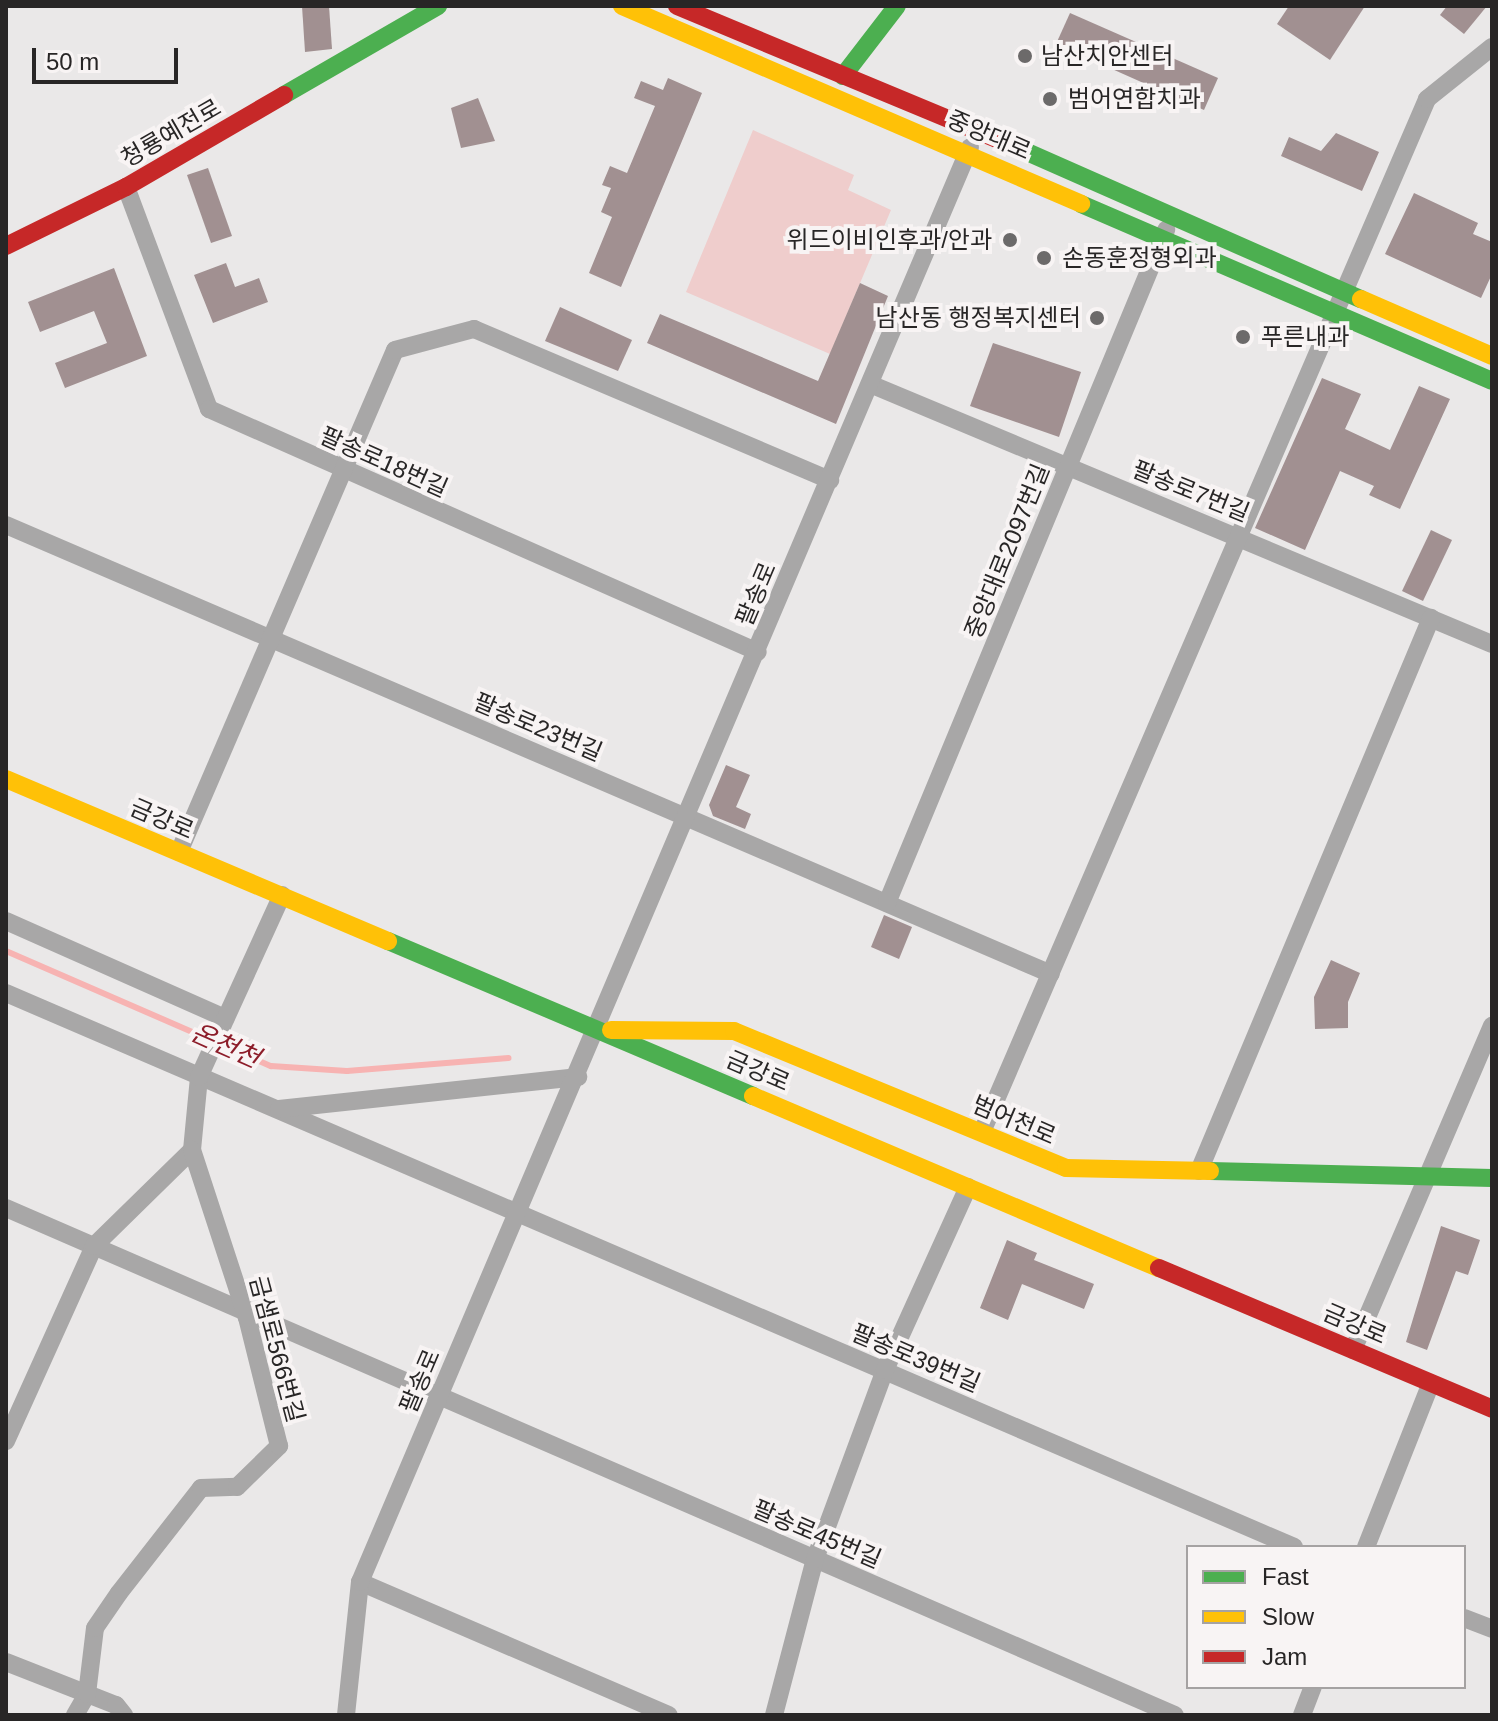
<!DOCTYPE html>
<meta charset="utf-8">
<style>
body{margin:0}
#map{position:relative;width:1498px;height:1721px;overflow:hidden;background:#eae8e8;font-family:Helvetica,"Noto Sans KR",sans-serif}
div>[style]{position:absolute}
.green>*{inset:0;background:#efcdcc}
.stream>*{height:6px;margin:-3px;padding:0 3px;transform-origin:3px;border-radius:3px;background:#f7b3b2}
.building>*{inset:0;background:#a19091}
.street>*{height:18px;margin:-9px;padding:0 9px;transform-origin:9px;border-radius:9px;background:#a8a7a7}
.fast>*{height:18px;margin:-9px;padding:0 9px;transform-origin:9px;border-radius:9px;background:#4caf50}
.slow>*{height:18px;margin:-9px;padding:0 9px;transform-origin:9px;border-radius:9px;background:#ffc107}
.jam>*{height:18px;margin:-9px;padding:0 9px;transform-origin:9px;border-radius:9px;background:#c62828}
.dots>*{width:22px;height:22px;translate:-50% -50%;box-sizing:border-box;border:4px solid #f8f4f4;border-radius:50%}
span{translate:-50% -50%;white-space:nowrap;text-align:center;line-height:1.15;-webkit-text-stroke:8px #f8f4f4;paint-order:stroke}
.poi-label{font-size:24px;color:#282626}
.left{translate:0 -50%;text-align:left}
.right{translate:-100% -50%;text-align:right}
.street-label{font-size:24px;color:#282626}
.water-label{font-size:26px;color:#8d1d2a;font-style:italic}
.frame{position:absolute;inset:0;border:8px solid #282626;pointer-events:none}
.legend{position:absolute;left:1186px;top:1545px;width:280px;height:144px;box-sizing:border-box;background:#f8f4f4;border:2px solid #a5a2a2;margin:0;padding:10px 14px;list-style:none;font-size:24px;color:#282626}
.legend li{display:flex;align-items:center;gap:16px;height:40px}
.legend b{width:40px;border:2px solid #a5a2a2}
.scale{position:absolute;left:32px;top:48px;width:146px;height:36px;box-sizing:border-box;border:4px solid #282626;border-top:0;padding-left:10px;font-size:24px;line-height:28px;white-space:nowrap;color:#282626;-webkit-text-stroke:6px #f8f4f4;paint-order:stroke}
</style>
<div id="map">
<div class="green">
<i style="clip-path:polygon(753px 130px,854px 175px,848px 190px,891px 210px,830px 354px,686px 292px)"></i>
</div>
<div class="stream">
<i style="left:6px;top:951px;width:289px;rotate:23.5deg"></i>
<i style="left:271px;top:1066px;width:76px;rotate:3.8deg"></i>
<i style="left:347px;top:1071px;width:162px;rotate:-4.6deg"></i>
</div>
<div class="building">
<i style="clip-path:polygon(302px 6px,329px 6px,332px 49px,305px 52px)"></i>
<i style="clip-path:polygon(1289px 6px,1365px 6px,1330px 60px,1277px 24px)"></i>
<i style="clip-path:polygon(1447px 6px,1487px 6px,1464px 34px,1440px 15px)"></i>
<i style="clip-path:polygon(1070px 13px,1218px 78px,1204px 110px,1056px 44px)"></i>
<i style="clip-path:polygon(668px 78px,702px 93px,621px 287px,589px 273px,612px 217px,601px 212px,611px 188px,602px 185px,610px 166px,627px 173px,655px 106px,634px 98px,641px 81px,663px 90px)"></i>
<i style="clip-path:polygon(478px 98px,495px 141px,461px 148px,451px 108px)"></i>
<i style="clip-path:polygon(1336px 133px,1379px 152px,1362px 191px,1281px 156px,1289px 137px,1321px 151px)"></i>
<i style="clip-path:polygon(208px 168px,232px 236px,211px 243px,187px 175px)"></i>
<i style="clip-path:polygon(1414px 193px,1478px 223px,1473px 234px,1492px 242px,1492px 274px,1481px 298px,1385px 254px)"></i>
<i style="clip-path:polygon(226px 263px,235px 287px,259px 278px,268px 302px,213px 323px,194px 275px)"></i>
<i style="clip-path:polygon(114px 268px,147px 356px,65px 388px,55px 363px,107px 343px,94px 311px,40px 332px,28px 302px)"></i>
<i style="clip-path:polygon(860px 283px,888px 296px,836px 424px,647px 343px,660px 314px,818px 381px)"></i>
<i style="clip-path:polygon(560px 307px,632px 340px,618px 371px,545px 341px)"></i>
<i style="clip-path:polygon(993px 343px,1081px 372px,1059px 437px,970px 406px)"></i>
<i style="clip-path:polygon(1322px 378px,1361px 394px,1345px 429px,1390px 450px,1419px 386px,1450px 399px,1400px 509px,1369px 495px,1374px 486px,1340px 471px,1305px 550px,1255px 528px)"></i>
<i style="clip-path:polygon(1431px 530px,1452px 540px,1423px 601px,1402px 591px)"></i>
<i style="clip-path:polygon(726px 765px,750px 775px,736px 807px,751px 814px,745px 829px,713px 816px,709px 805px)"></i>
<i style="clip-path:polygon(884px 915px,912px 927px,899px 959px,871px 947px)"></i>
<i style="clip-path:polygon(1331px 960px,1360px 973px,1348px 1002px,1348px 1028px,1315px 1029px,1314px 997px)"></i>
<i style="clip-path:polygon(1441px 1226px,1480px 1240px,1468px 1275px,1456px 1271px,1427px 1350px,1406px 1342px)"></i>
<i style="clip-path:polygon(1007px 1240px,1037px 1253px,1034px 1260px,1094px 1284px,1084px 1309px,1022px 1284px,1008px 1320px,980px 1308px)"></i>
</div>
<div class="street">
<i style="left:126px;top:187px;width:237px;rotate:69.5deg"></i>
<i style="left:209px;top:409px;width:600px;rotate:23.88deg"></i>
<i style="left:870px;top:384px;width:674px;rotate:22.69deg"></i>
<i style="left:6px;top:525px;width:1137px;rotate:23.25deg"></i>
<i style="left:179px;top:852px;width:546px;rotate:-66.72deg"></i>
<i style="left:395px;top:350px;width:82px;rotate:-14.9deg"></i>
<i style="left:474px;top:329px;width:387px;rotate:23deg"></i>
<i style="left:887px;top:903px;width:729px;rotate:-67.48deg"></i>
<i style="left:6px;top:921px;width:240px;rotate:23.9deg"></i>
<i style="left:6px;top:993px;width:1402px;rotate:23.27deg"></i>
<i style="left:279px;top:1109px;width:301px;rotate:-6.1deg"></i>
<i style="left:982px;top:1132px;width:1125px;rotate:-66.69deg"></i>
<i style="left:1427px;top:99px;width:83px;rotate:-38.7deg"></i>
<i style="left:1199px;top:1171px;width:600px;rotate:-67.24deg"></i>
<i style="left:6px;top:1208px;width:1274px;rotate:23.45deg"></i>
<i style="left:1353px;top:1350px;width:353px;rotate:-66.8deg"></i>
<i style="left:6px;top:1441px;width:214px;rotate:-65.7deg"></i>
<i style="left:94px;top:1246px;width:137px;rotate:-44.4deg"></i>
<i style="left:192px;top:1150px;width:73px;rotate:-84.5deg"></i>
<i style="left:199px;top:1077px;width:200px;rotate:-65.5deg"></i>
<i style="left:1366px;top:1547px;width:176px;rotate:-68.4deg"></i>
<i style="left:360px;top:1582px;width:336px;rotate:23.3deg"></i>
<i style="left:1464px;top:1618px;width:30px;rotate:21deg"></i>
<i style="left:6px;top:1662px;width:118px;rotate:21.4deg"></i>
<i style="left:116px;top:1705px;width:13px;rotate:51deg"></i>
<i style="left:75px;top:1715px;width:24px;rotate:-60deg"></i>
<i style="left:87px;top:1694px;width:66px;rotate:-83.1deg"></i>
<i style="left:95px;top:1628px;width:42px;rotate:-55.6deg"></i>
<i style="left:119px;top:1593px;width:133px;rotate:-52deg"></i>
<i style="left:201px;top:1488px;width:36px;rotate:-2deg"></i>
<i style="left:237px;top:1487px;width:59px;rotate:-44.3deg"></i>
<i style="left:279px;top:1446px;width:132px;rotate:-104deg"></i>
<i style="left:247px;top:1318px;width:177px;rotate:-108.1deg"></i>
<i style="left:346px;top:1715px;width:134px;rotate:-84deg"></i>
<i style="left:360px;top:1582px;width:1559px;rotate:-66.97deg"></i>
<i style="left:774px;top:1715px;width:161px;rotate:-75.3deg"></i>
<i style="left:815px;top:1559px;width:202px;rotate:-69.7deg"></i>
<i style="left:885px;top:1370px;width:201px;rotate:-65.6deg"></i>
<i style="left:1302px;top:1715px;width:30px;rotate:-69deg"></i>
</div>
<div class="fast">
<i style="left:843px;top:76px;width:88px;rotate:-52.4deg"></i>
<i style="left:284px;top:95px;width:178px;rotate:-30deg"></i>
<i style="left:1018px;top:148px;width:375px;rotate:23.8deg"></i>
<i style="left:1081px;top:204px;width:447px;rotate:23.3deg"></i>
<i style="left:388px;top:941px;width:397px;rotate:23deg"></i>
<i style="left:1210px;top:1171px;width:282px;rotate:1.4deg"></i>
</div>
<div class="slow">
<i style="left:622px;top:6px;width:500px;rotate:23.3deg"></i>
<i style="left:1361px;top:299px;width:143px;rotate:23.5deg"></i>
<i style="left:6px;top:779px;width:415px;rotate:23deg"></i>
<i style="left:611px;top:1030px;width:123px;rotate:0.5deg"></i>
<i style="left:734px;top:1031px;width:359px;rotate:22.4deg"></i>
<i style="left:1066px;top:1168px;width:144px;rotate:1.2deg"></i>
<i style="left:753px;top:1096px;width:441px;rotate:23deg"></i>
</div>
<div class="jam">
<i style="left:677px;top:6px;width:369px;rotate:22.6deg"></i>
<i style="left:6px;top:246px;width:134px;rotate:-26.2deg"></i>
<i style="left:126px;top:187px;width:183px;rotate:-30.2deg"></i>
<i style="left:1159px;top:1268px;width:362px;rotate:22.9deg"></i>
</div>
<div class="dots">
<i style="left:1025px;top:56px;background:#6c6a6a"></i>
<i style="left:1050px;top:99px;background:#6c6a6a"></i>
<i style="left:1010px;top:240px;background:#6c6a6a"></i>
<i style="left:1044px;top:258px;background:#6c6a6a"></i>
<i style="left:1097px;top:318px;background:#6c6a6a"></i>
<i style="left:1243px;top:337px;background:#6c6a6a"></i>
</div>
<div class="poi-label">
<span class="left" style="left:1041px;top:56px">남산치안센터</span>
<span class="left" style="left:1068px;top:99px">범어연합치과</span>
<span class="right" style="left:992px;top:240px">위드이비인후과/안과</span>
<span class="left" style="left:1062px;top:258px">손동훈정형외과</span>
<span class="right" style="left:1081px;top:318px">남산동 행정복지센터</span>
<span class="left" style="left:1261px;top:337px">푸른내과</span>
</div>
<div class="street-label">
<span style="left:171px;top:133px;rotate:-30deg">청룡예전로</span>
<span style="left:989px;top:135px;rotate:23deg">중앙대로</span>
<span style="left:384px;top:462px;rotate:24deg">팔송로18번길</span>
<span style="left:1191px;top:491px;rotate:22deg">팔송로7번길</span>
<span style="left:1007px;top:551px;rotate:-68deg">중앙대로2097번길</span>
<span style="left:756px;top:594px;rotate:-67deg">팔송로</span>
<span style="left:538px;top:727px;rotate:23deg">팔송로23번길</span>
<span style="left:162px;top:819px;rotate:23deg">금강로</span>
<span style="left:758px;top:1071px;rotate:23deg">금강로</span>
<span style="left:1014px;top:1120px;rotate:23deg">범어천로</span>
<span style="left:1355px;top:1324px;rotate:23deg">금강로</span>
<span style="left:277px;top:1349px;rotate:75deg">금샘로566번길</span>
<span style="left:916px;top:1358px;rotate:23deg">팔송로39번길</span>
<span style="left:420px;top:1381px;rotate:-67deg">팔송로</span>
<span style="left:817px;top:1534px;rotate:23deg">팔송로45번길</span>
</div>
<div class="water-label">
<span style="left:225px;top:1046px;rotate:24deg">온천천</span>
</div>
<div class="frame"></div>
<ul class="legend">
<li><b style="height:10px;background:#4caf50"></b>Fast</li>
<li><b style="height:10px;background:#ffc107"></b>Slow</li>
<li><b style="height:10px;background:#c62828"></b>Jam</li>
</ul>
<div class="scale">50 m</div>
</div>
